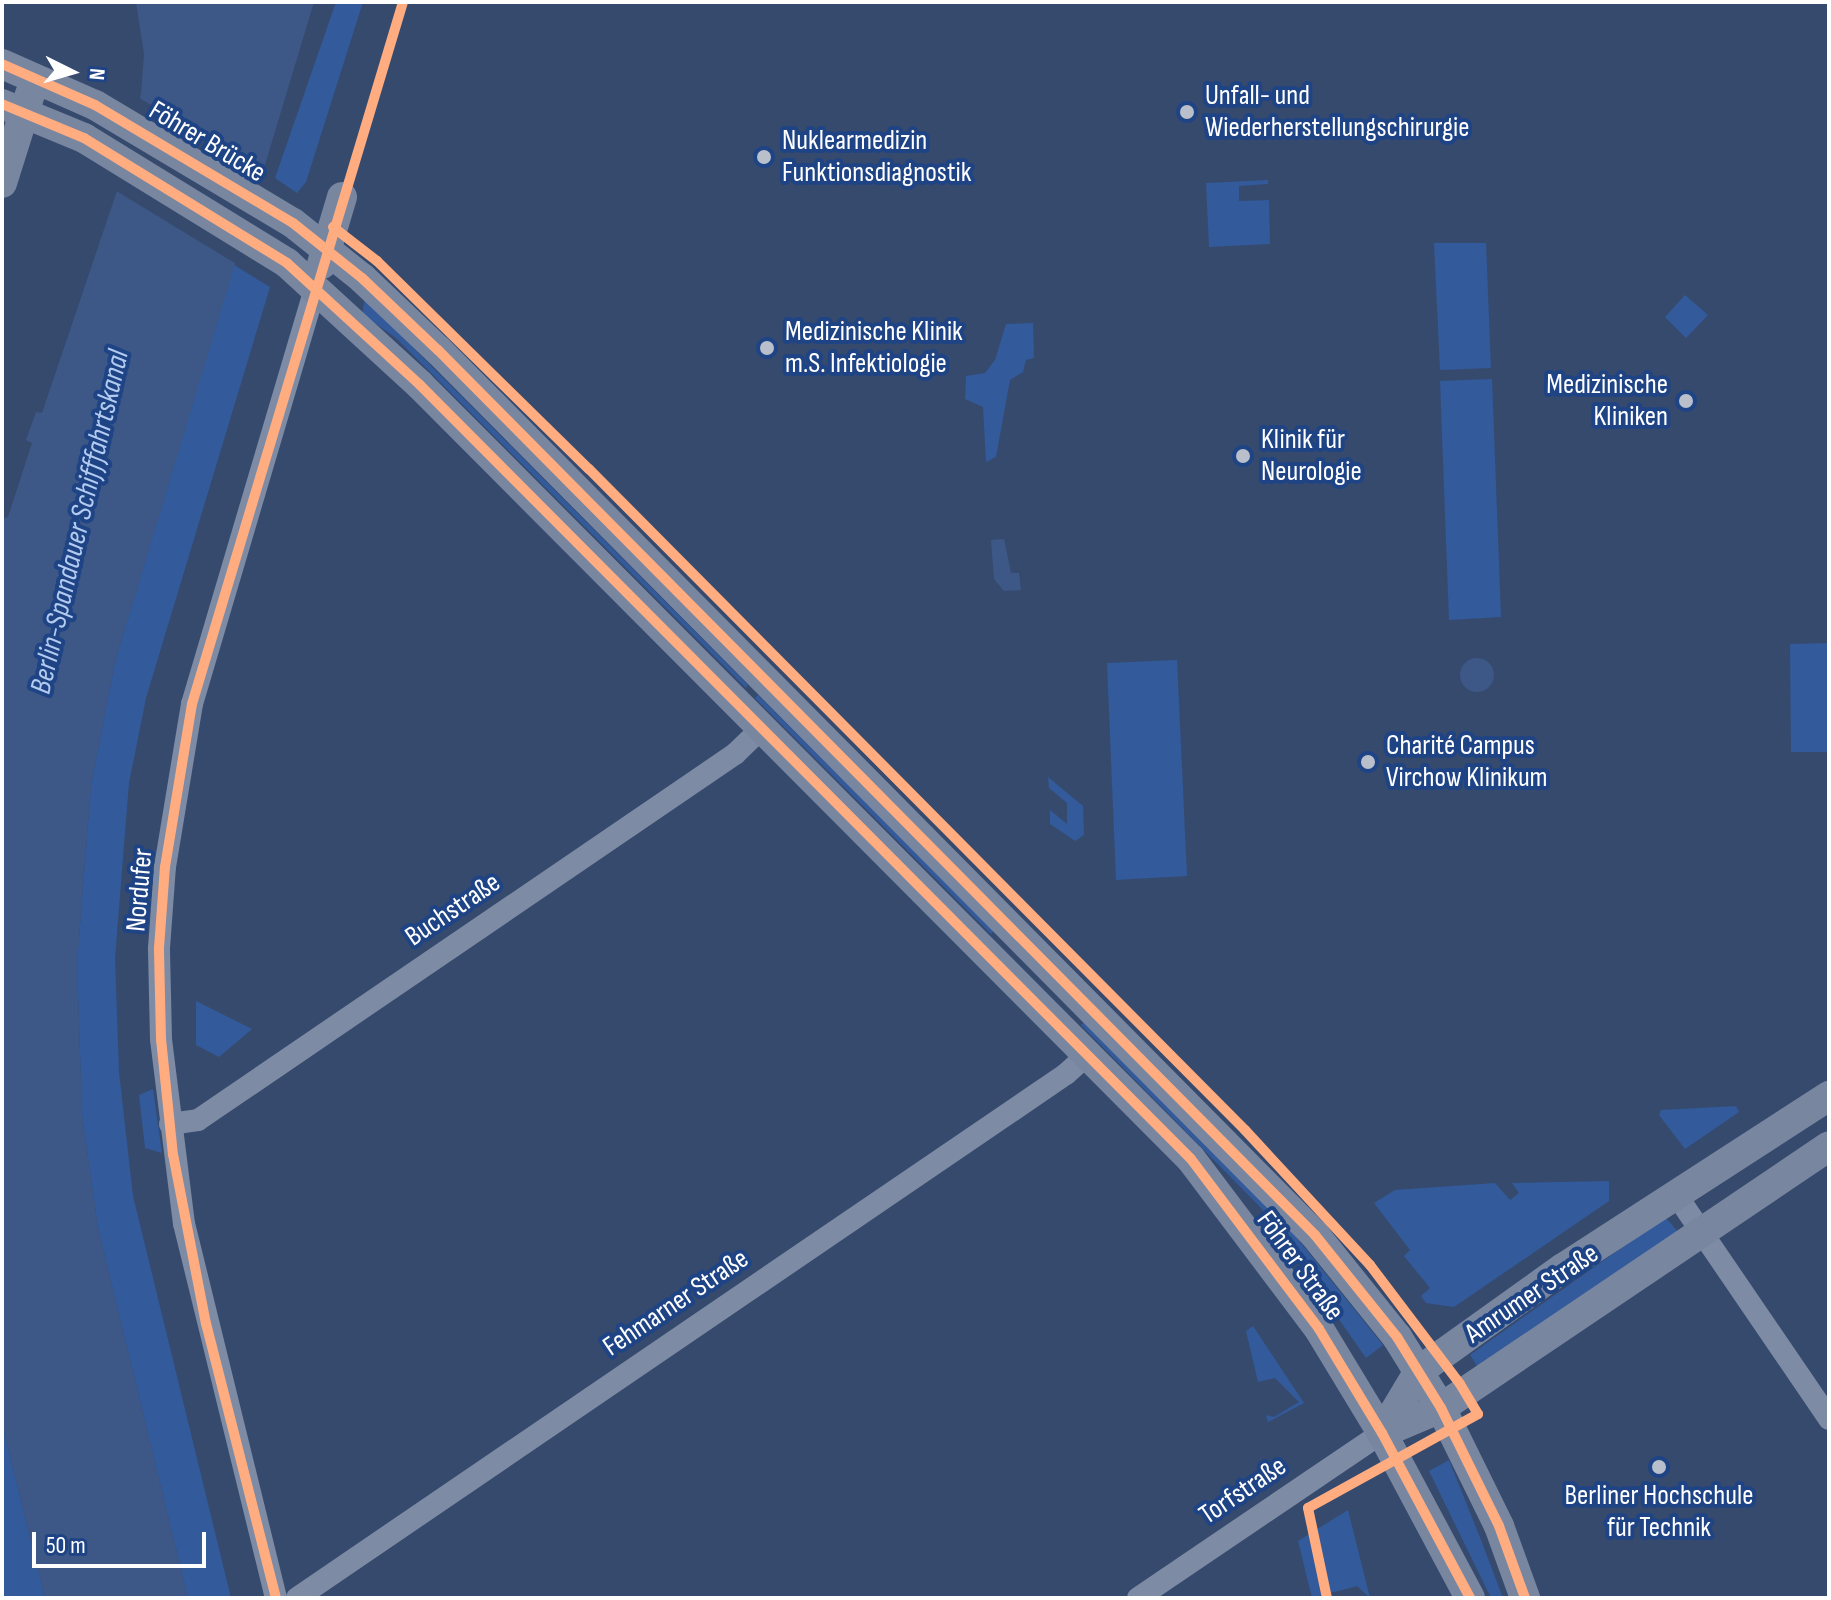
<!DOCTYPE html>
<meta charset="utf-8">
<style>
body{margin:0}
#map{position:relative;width:1831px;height:1600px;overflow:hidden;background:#364a6e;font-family:"Sofia Sans Condensed",sans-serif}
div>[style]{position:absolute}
.green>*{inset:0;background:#335a9b}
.water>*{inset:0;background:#3d5887}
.round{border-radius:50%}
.pier>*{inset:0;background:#364a6e}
.street>*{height:22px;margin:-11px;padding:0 11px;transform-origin:11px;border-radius:11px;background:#7d8ba4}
.secondary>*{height:30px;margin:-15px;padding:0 15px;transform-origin:15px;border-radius:15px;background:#7886a0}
.cycleway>*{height:10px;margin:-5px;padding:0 5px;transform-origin:5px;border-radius:5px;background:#ffac80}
.dots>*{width:22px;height:22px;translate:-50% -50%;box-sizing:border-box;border:4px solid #1f4485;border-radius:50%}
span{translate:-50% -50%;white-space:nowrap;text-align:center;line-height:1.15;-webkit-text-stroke:8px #1f4485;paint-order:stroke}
.poi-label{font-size:28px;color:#fff}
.left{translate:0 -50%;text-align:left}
.right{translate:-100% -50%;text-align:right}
.street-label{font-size:28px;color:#fff}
.water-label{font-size:30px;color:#b3cbf1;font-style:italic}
.frame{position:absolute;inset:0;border:4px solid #fff;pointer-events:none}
.north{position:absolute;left:32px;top:32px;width:80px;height:80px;-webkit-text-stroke:6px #1f4485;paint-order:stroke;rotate:95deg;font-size:22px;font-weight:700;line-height:32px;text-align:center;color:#fff}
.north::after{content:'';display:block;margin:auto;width:28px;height:36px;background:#fff;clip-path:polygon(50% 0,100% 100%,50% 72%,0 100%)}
.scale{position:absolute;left:32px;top:1532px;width:174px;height:36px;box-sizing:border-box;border:4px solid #fff;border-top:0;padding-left:10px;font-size:24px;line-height:28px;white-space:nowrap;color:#fff;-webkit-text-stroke:6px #1f4485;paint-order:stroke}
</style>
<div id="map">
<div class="green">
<i style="clip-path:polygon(336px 2px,363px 2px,306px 182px,297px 193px,275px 178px)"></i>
<i style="clip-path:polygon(1268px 180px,1268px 184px,1239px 186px,1239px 201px,1269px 200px,1270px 244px,1209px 247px,1206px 183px)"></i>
<i style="clip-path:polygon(1434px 243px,1486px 243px,1491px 368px,1440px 370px)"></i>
<i style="clip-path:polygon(234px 265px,270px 287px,146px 698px,129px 783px,115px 958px,119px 1072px,133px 1196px,231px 1598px,188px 1598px,98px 1228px,82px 1115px,77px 963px,91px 785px,115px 662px)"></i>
<i style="clip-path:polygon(1685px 295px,1708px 315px,1686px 338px,1665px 317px)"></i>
<i style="clip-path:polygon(365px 299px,748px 685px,746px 688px,396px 338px,362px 314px)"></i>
<i style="clip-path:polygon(1033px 323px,1034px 358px,1026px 360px,1023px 372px,1010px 380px,996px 457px,986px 462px,983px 407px,965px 399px,966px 376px,985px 373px,995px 360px,1006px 324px)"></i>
<i style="clip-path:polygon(1492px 379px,1501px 617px,1449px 620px,1440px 381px)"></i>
<i style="clip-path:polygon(1829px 643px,1829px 752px,1791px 752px,1790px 644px)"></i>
<i style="clip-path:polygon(1177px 660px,1187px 876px,1116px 880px,1107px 663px)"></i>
<i style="clip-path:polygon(758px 695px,994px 930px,991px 934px,755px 698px)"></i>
<i style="clip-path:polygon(1048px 777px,1083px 806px,1084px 835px,1075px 841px,1050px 824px,1050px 810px,1067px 824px,1067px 803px,1049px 788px)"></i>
<i style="clip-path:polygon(196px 1001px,252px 1029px,219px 1057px,196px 1045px)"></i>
<i style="clip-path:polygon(1084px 1022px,1297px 1238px,1383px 1345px,1366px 1358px,1261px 1208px,1081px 1025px)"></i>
<i style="clip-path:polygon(153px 1089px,162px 1153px,145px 1148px,139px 1095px)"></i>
<i style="clip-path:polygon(1736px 1106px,1739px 1112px,1685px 1149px,1659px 1115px,1661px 1110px)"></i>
<i style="clip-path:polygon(1609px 1181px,1609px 1201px,1454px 1307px,1426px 1303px,1421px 1296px,1430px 1288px,1404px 1256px,1410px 1250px,1374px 1203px,1395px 1190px,1495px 1183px,1510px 1200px,1519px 1193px,1512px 1183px)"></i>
<i style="clip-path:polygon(1665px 1217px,1681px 1235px,1481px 1372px,1470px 1355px)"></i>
<i style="clip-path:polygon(1253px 1326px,1304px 1403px,1268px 1422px,1266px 1415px,1274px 1417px,1299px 1402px,1275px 1378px,1258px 1382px,1246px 1331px)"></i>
<i style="clip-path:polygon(2px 1423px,45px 1598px,2px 1598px)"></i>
<i style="clip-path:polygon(1449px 1460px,1481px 1540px,1503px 1598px,1491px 1598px,1429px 1471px)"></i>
<i style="clip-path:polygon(1348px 1510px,1370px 1598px,1357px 1586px,1312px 1598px,1298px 1541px)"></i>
</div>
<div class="water">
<i style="clip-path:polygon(136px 2px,314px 2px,115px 662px,91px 785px,77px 963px,82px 1115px,98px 1228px,188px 1598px,45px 1598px,2px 1423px,2px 519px,8px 517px,32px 443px,26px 440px,36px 412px,42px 413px,117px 191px,141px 94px,144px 54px)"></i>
<i style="clip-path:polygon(1004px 539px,1011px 573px,1019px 573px,1021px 590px,1004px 591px,994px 579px,991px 540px)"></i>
<i class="round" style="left:1460px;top:658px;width:34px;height:34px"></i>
</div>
<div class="pier">
<i style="clip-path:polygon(136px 96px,266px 172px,238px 265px,113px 189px)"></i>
</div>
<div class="street">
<i style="left:170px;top:1124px;width:28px;rotate:-8deg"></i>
<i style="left:198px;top:1120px;width:650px;rotate:-34.28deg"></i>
<i style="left:735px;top:754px;width:37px;rotate:-44deg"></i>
<i style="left:1677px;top:1196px;width:270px;rotate:55.7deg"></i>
<i style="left:276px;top:1598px;width:385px;rotate:-103.8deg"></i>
<i style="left:184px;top:1224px;width:186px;rotate:-97.1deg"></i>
<i style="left:161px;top:1039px;width:91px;rotate:-91.3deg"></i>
<i style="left:159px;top:948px;width:81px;rotate:-85.8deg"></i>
<i style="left:165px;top:867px;width:165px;rotate:-80.6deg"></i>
<i style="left:192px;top:704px;width:433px;rotate:-73.5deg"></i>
<i style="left:297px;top:1598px;width:931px;rotate:-34.27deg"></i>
<i style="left:1066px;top:1074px;width:28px;rotate:-42deg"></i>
<i style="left:1138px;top:1598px;width:295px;rotate:-34.1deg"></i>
</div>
<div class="secondary">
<i style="left:2px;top:64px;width:102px;rotate:23.8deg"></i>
<i style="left:95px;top:105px;width:230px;rotate:30.8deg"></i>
<i style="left:293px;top:223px;width:88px;rotate:38.6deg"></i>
<i style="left:362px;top:278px;width:105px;rotate:43.5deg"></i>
<i style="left:438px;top:350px;width:1246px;rotate:45.26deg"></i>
<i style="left:1315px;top:1235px;width:131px;rotate:51.2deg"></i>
<i style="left:1397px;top:1337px;width:84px;rotate:58.2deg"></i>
<i style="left:1441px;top:1408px;width:131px;rotate:63.8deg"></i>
<i style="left:1499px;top:1526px;width:77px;rotate:70.1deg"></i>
<i style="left:2px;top:104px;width:89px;rotate:22.5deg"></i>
<i style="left:84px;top:138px;width:238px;rotate:31.6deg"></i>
<i style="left:287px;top:263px;width:180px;rotate:42.5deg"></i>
<i style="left:420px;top:385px;width:1092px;rotate:45.11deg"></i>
<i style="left:1191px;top:1159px;width:213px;rotate:53deg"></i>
<i style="left:1319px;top:1329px;width:122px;rotate:58.8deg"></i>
<i style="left:1382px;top:1433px;width:187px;rotate:61.9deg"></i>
<i style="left:2px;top:183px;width:93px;rotate:-72.5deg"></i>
<i style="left:322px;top:264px;width:70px;rotate:-73.4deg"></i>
<i style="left:1382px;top:1433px;width:72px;rotate:-59.2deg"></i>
<i style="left:1419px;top:1371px;width:177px;rotate:-35.6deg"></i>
<i style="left:1563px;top:1268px;width:317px;rotate:-32.9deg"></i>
<i style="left:1382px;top:1433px;width:64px;rotate:-23deg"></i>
<i style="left:1441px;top:1408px;width:468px;rotate:-34deg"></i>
</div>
<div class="cycleway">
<i style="left:2px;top:64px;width:102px;rotate:23.8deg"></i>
<i style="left:95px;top:105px;width:230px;rotate:30.8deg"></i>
<i style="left:293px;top:223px;width:88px;rotate:38.6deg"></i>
<i style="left:362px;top:278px;width:105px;rotate:43.5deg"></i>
<i style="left:438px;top:350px;width:1246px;rotate:45.26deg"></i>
<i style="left:1315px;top:1235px;width:131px;rotate:51.2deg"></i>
<i style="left:1397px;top:1337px;width:84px;rotate:58.2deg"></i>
<i style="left:1441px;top:1408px;width:131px;rotate:63.8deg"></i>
<i style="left:1499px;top:1526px;width:77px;rotate:70.1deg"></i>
<i style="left:2px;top:104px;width:89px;rotate:22.5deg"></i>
<i style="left:84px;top:138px;width:238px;rotate:31.6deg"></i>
<i style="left:287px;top:263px;width:180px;rotate:42.5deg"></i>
<i style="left:420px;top:385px;width:1092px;rotate:45.11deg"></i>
<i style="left:1191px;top:1159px;width:213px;rotate:53deg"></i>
<i style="left:1319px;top:1329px;width:122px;rotate:58.8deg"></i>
<i style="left:1382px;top:1433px;width:187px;rotate:61.9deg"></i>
<i style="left:333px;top:227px;width:56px;rotate:37.7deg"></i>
<i style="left:377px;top:261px;width:297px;rotate:44.5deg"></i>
<i style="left:589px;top:469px;width:931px;rotate:45.22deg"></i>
<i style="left:1245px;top:1130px;width:184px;rotate:47.2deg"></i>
<i style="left:1370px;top:1265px;width:149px;rotate:52.9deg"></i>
<i style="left:1460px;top:1384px;width:35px;rotate:59deg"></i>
<i style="left:1478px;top:1414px;width:194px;rotate:151.1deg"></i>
<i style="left:1308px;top:1508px;width:92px;rotate:78.1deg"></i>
<i style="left:276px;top:1598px;width:283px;rotate:-104.3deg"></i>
<i style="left:206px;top:1324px;width:172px;rotate:-101deg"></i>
<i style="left:173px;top:1155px;width:117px;rotate:-95.9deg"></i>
<i style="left:161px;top:1039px;width:91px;rotate:-91.3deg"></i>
<i style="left:159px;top:948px;width:81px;rotate:-85.8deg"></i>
<i style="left:165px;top:867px;width:165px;rotate:-80.6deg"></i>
<i style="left:192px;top:704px;width:733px;rotate:-73.27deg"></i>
</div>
<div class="dots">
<i style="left:1187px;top:112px;background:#b9c0cc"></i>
<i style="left:764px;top:157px;background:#b9c0cc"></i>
<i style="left:767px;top:348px;background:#b9c0cc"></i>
<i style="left:1686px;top:401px;background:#b9c0cc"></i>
<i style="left:1243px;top:456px;background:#b9c0cc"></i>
<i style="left:1368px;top:762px;background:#b9c0cc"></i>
<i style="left:1659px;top:1467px;background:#b9c0cc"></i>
</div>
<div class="poi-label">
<span class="left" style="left:1205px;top:112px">Unfall- und<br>Wiederherstellungschirurgie</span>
<span class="left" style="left:782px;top:157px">Nuklearmedizin<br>Funktionsdiagnostik</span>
<span class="left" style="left:785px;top:348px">Medizinische Klinik<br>m.S. Infektiologie</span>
<span class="right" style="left:1668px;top:401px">Medizinische<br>Kliniken</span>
<span class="left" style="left:1261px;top:456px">Klinik für<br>Neurologie</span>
<span class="left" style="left:1386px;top:762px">Charité Campus<br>Virchow Klinikum</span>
<span style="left:1659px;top:1512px">Berliner Hochschule<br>für Technik</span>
</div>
<div class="street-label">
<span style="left:207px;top:142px;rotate:31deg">Föhrer Brücke</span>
<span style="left:140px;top:890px;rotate:-85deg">Nordufer</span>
<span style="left:453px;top:910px;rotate:-34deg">Buchstraße</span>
<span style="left:1300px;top:1266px;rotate:54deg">Föhrer Straße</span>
<span style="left:1532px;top:1294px;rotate:-34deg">Amrumer Straße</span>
<span style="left:676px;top:1303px;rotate:-34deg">Fehmarner Straße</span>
<span style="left:1243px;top:1491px;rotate:-34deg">Torfstraße</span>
</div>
<div class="water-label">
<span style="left:80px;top:522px;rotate:-77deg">Berlin-Spandauer Schifffahrtskanal</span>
</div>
<div class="frame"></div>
<div class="north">N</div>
<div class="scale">50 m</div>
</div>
